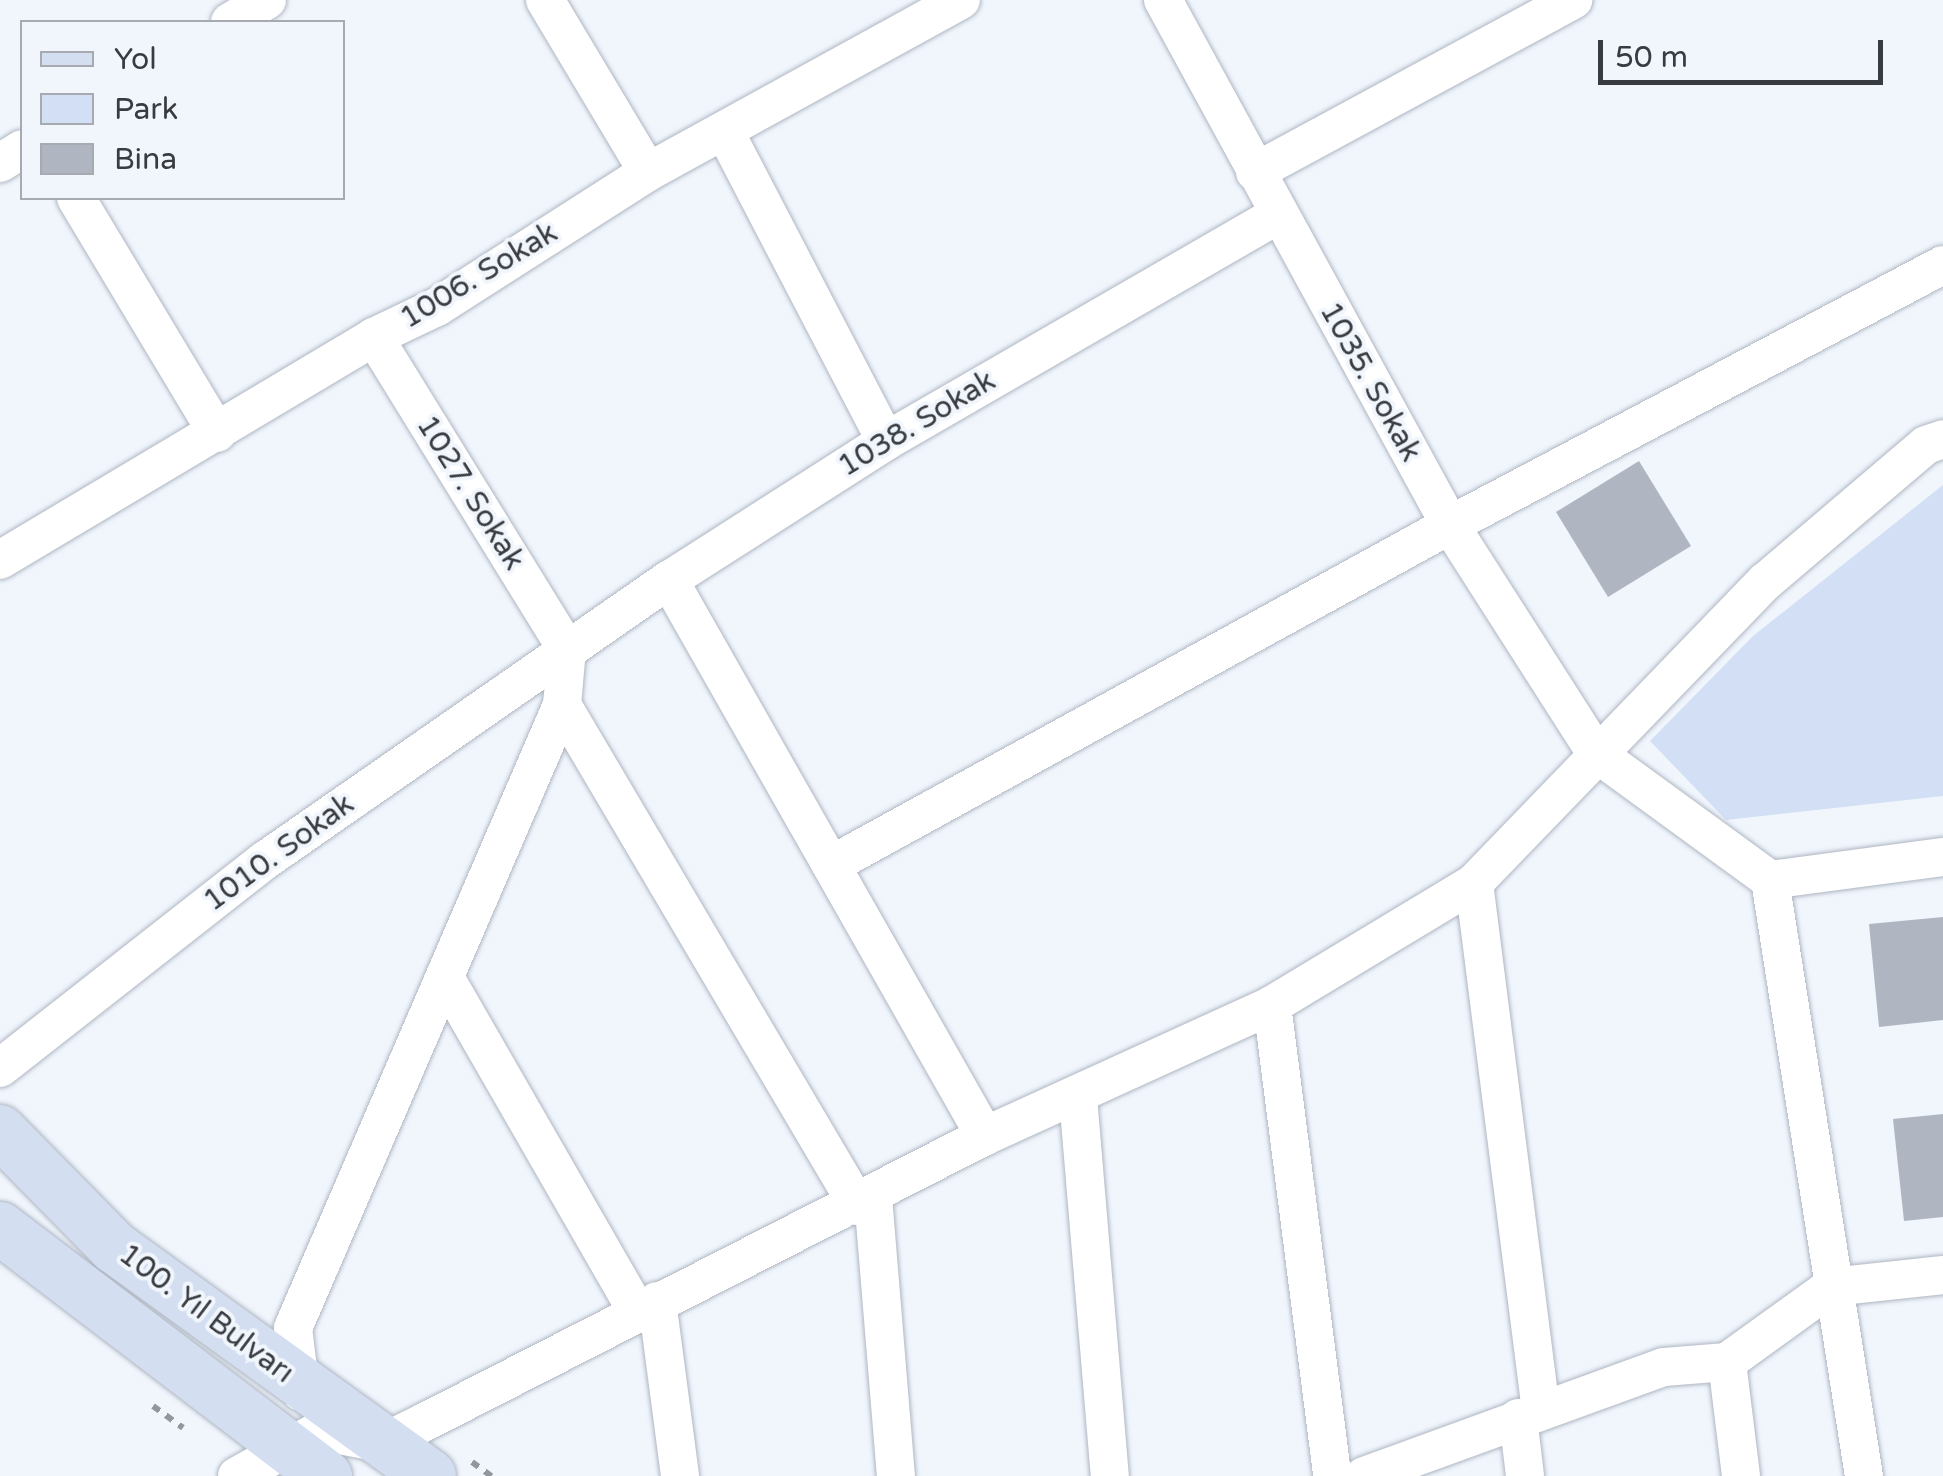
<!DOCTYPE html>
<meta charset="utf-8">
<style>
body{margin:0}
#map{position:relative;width:1943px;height:1476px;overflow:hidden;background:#f1f6fd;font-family:"Varela Round",sans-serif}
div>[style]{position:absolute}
.green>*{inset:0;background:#d2dff5}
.building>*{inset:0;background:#afb6c2}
.path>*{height:6px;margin-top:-3px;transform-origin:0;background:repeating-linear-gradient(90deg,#93979c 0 8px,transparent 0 16px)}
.roads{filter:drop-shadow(0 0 2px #afb6c2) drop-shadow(0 0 2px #afb6c2)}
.street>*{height:38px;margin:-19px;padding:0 19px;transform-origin:19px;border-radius:19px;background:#fff}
.secondary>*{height:52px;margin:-26px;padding:0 26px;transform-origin:26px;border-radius:26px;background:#d3def1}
span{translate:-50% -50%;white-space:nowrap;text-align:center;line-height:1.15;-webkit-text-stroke:8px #f1f6fd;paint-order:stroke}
.street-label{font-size:30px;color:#383b3f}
.legend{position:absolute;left:20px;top:20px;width:325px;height:180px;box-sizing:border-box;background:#f1f6fd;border:2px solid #a7abb1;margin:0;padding:12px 18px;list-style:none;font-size:30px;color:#383b3f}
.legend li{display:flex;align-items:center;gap:20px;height:50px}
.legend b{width:50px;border:2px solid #a7abb1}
.scale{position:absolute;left:1598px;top:40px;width:285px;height:45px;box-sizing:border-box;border:5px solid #383b3f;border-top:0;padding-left:12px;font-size:30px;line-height:35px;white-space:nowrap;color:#383b3f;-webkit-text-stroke:8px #f1f6fd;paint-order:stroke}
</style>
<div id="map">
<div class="green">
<i style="clip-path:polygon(1943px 485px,1943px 796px,1726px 820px,1650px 741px,1753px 636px)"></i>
</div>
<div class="building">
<i style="clip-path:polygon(1639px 461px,1691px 546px,1608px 597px,1556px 512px)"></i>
<i style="clip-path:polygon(1943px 917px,1943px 1020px,1879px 1027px,1869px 924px)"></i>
<i style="clip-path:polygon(1943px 1114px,1943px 1217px,1904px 1221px,1893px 1119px)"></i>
</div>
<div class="path">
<i style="left:153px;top:1406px;width:37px;rotate:36deg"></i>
<i style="left:472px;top:1462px;width:24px;rotate:36deg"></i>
</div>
<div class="roads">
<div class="street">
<i style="left:545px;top:0;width:200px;rotate:59.1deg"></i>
<i style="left:1163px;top:0;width:598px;rotate:61.34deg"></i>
<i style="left:1450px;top:525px;width:271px;rotate:57.4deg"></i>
<i style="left:1596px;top:753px;width:215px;rotate:36.1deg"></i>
<i style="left:1770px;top:880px;width:603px;rotate:81.04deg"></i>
<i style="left:230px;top:22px;width:43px;rotate:-30.7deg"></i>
<i style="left:726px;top:134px;width:346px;rotate:62.5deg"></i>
<i style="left:0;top:163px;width:26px;rotate:-32deg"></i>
<i style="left:1255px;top:172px;width:362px;rotate:-28.4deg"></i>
<i style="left:76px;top:198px;width:274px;rotate:59deg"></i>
<i style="left:374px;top:337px;width:367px;rotate:58.3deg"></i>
<i style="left:0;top:560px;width:435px;rotate:-30.8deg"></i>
<i style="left:374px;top:337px;width:70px;rotate:-25.5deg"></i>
<i style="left:437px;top:307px;width:250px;rotate:-32.6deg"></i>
<i style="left:648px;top:172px;width:357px;rotate:-28.8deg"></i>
<i style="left:669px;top:580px;width:640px;rotate:60.39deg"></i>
<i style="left:562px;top:705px;width:582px;rotate:59.42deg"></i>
<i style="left:831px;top:865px;width:706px;rotate:-28.78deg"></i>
<i style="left:1450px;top:525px;width:557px;rotate:-27.81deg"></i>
<i style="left:1770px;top:880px;width:175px;rotate:-7.6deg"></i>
<i style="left:1474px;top:883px;width:532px;rotate:82.77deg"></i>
<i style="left:447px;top:981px;width:381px;rotate:60.1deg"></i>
<i style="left:1272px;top:1005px;width:475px;rotate:82.7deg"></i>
<i style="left:0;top:1068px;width:335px;rotate:-38.1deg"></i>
<i style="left:264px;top:861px;width:493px;rotate:-34.8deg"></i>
<i style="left:669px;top:580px;width:258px;rotate:-32.6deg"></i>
<i style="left:886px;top:441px;width:452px;rotate:-30deg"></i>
<i style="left:1078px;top:1097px;width:380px;rotate:85.2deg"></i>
<i style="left:873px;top:1197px;width:280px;rotate:85.3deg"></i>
<i style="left:657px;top:1301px;width:177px;rotate:82.5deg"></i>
<i style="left:1727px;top:1362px;width:128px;rotate:-35.8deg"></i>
<i style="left:1831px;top:1287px;width:113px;rotate:-6.1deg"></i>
<i style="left:301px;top:1392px;width:64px;rotate:-97.1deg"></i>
<i style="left:293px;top:1328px;width:679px;rotate:-66.65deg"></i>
<i style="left:562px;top:705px;width:56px;rotate:-84.9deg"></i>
<i style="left:1518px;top:1418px;width:58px;rotate:83.1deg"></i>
<i style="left:237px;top:1476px;width:93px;rotate:-29.1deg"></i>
<i style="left:318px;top:1431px;width:65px;rotate:10.6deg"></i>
<i style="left:382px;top:1443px;width:43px;rotate:-26deg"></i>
<i style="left:421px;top:1424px;width:633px;rotate:-27.05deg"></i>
<i style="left:985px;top:1136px;width:315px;rotate:-24.5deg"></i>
<i style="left:1272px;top:1005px;width:236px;rotate:-31.1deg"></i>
<i style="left:1474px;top:883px;width:419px;rotate:-46deg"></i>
<i style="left:1765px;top:582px;width:211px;rotate:-40.4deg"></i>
<i style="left:1926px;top:445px;width:18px;rotate:-19deg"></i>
<i style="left:1364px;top:1476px;width:319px;rotate:-20deg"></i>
<i style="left:1664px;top:1367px;width:63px;rotate:-4.5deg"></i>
<i style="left:1727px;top:1362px;width:115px;rotate:83deg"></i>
</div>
<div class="secondary">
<i style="left:0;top:1131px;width:163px;rotate:45.5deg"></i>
<i style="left:114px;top:1247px;width:390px;rotate:35.9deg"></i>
<i style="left:0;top:1228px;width:410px;rotate:37.3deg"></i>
</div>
</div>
<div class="street-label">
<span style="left:479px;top:276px;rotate:-31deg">1006. Sokak</span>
<span style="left:1370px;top:382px;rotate:61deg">1035. Sokak</span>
<span style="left:917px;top:424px;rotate:-31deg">1038. Sokak</span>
<span style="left:470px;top:493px;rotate:58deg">1027. Sokak</span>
<span style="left:279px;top:853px;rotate:-36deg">1010. Sokak</span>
<span style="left:206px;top:1314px;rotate:37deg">100. Yıl Bulvarı</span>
</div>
<ul class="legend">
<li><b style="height:12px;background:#d3def1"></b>Yol</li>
<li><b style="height:28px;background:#d2dff5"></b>Park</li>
<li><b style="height:28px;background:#afb6c2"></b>Bina</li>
</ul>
<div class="scale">50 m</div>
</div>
